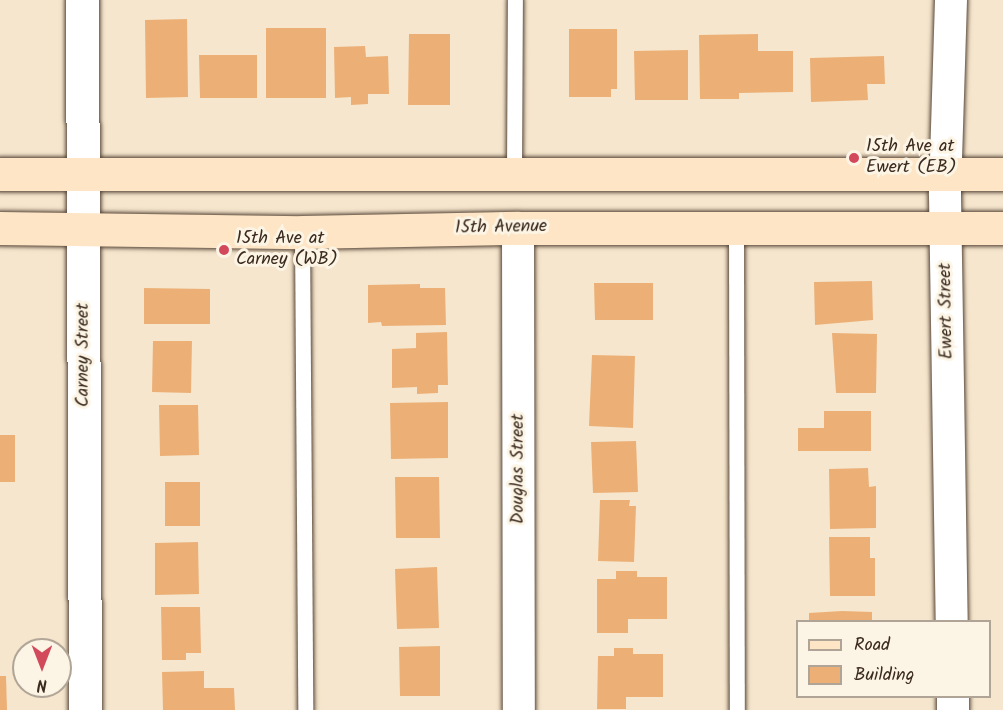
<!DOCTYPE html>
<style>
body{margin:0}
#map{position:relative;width:1003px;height:710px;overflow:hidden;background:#f6e6cd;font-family:Kalam,sans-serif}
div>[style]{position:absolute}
.building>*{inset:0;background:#ecb077}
.roads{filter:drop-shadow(0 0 2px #574638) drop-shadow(0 0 2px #574638)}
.service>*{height:15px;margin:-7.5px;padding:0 7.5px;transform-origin:7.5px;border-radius:7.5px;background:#fff}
.minor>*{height:32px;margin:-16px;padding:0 16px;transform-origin:16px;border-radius:16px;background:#fff}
.tertiary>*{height:33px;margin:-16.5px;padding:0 16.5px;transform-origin:16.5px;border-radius:16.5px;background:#fff}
.secondary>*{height:33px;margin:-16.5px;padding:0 16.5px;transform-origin:16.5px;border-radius:16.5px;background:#fde5c5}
.dots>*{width:16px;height:16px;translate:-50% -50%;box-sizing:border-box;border:3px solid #fcf5e5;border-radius:50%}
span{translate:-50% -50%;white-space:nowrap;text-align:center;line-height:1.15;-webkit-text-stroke:6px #fcf5e5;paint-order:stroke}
.poi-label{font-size:18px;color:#3b2a1e}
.left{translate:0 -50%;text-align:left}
.street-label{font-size:18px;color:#3b2a1e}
.legend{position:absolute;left:796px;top:620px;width:195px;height:78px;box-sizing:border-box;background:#fcf5e5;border:2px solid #afa495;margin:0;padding:8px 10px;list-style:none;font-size:18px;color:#3b2a1e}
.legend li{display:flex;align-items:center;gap:12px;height:30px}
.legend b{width:30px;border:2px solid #afa495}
.north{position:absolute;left:12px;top:638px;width:60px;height:60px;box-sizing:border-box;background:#fcf5e5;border:2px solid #afa495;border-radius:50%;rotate:180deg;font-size:16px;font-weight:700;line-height:24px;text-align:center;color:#3b2a1e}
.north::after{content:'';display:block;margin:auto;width:21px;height:27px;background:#d1495b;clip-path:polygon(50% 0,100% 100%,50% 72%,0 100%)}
</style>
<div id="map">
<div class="building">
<i style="clip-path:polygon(187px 19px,188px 97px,146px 98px,145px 20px)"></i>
<i style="clip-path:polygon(266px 28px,326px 28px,326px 98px,266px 98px)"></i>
<i style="clip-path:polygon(569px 29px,617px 29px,617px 89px,611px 89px,611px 97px,569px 97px)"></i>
<i style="clip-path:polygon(409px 34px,450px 34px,450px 105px,408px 105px)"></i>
<i style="clip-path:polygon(758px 34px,758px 51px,793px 51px,793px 92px,739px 93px,739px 99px,700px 99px,699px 35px)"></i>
<i style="clip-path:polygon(365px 46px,366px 57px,388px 56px,389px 94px,368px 94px,368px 104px,351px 105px,351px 97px,335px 98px,334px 47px)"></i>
<i style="clip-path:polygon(688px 50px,688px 100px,635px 100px,634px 51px)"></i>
<i style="clip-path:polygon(199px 55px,257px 55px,257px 98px,200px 98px)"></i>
<i style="clip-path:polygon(884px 56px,885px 84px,867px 84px,868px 100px,811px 102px,810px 58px)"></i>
<i style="clip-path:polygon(872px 281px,873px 320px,815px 325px,814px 282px)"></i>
<i style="clip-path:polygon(594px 283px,653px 283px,653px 320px,595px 320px)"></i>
<i style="clip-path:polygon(420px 284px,420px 288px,445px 288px,446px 325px,382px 326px,381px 322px,368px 323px,368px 285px)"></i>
<i style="clip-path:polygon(144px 288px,210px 289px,210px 324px,144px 324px)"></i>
<i style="clip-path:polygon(447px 332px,448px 385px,438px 385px,438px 393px,417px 394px,417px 387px,392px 388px,392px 349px,416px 348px,416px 333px)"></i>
<i style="clip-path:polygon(832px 333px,877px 334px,876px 393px,836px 393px)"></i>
<i style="clip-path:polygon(153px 341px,192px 341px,191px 393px,152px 392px)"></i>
<i style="clip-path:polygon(592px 355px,635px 356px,633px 428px,589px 426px)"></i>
<i style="clip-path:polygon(448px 402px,448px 458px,391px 459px,390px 403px)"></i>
<i style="clip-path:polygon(159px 405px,198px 405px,199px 455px,160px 456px)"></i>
<i style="clip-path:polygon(824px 411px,871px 411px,871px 451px,798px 451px,798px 428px,824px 428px)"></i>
<i style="clip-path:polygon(0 435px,15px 435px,15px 482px,0 482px)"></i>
<i style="clip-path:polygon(636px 441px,638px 492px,593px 493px,591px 442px)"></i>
<i style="clip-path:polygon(868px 468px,869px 487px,876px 486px,876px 528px,830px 529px,829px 469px)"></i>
<i style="clip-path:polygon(395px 477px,439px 477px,440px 538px,396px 538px)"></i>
<i style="clip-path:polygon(165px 482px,200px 482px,200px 526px,165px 526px)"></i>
<i style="clip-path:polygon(600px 500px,630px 500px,629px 506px,636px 506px,634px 562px,598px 561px)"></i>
<i style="clip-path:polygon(829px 537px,870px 537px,870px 558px,875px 558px,875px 596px,830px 596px)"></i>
<i style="clip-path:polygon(198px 542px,199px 594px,155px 595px,155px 543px)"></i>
<i style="clip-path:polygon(437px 567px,439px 628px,397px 629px,395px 569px)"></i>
<i style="clip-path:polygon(616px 571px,637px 571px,637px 577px,667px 577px,667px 619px,628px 619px,628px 633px,597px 633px,597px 579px,616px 579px)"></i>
<i style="clip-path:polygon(161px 607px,200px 607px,201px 653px,186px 653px,186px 660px,162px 660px)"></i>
<i style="clip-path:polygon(842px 611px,872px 612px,872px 622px,809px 622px,809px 613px)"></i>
<i style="clip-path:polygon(440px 646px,440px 696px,400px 696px,399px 647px)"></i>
<i style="clip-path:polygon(614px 648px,633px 648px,633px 654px,663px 654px,663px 697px,626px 697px,626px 709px,597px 709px,598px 656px,614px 656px)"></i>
<i style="clip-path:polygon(204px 671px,204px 688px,234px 688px,235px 710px,163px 710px,162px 672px)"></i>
<i style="clip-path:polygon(0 676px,6px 676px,7px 710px,0 710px)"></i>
</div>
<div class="roads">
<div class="service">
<i style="left:514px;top:174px;width:174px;rotate:-89.7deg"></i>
<i style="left:736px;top:228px;width:482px;rotate:89.9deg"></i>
<i style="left:302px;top:232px;width:478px;rotate:89.6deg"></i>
</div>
<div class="minor">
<i style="left:951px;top:0;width:195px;rotate:91.8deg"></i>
<i style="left:945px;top:195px;width:427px;rotate:89.1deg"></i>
<i style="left:518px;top:228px;width:482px;rotate:89.9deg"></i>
<i style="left:953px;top:696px;width:14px;rotate:90deg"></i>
</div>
<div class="tertiary">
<i style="left:82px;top:0;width:710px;rotate:89.76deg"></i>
</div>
<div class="secondary">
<i style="left:0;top:174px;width:1003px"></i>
<i style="left:0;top:228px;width:302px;rotate:0.8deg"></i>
<i style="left:302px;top:232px;width:216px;rotate:-1.1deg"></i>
<i style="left:518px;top:228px;width:485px"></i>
</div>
</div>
<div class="dots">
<i style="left:854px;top:158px;background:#d1495b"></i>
<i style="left:224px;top:250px;background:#d1495b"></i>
</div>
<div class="poi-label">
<span class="left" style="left:866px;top:158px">15th Ave at<br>Ewert (EB)</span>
<span class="left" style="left:236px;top:250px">15th Ave at<br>Carney (WB)</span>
</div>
<div class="street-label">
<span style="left:501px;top:228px;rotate:-1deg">15th Avenue</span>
<span style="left:947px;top:311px;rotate:-91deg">Ewert Street</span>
<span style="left:84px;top:355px;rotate:-90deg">Carney Street</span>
<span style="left:519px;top:469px;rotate:-90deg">Douglas Street</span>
</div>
<ul class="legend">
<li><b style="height:8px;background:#fde5c5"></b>Road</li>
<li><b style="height:16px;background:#ecb077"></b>Building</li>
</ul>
<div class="north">N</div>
</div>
